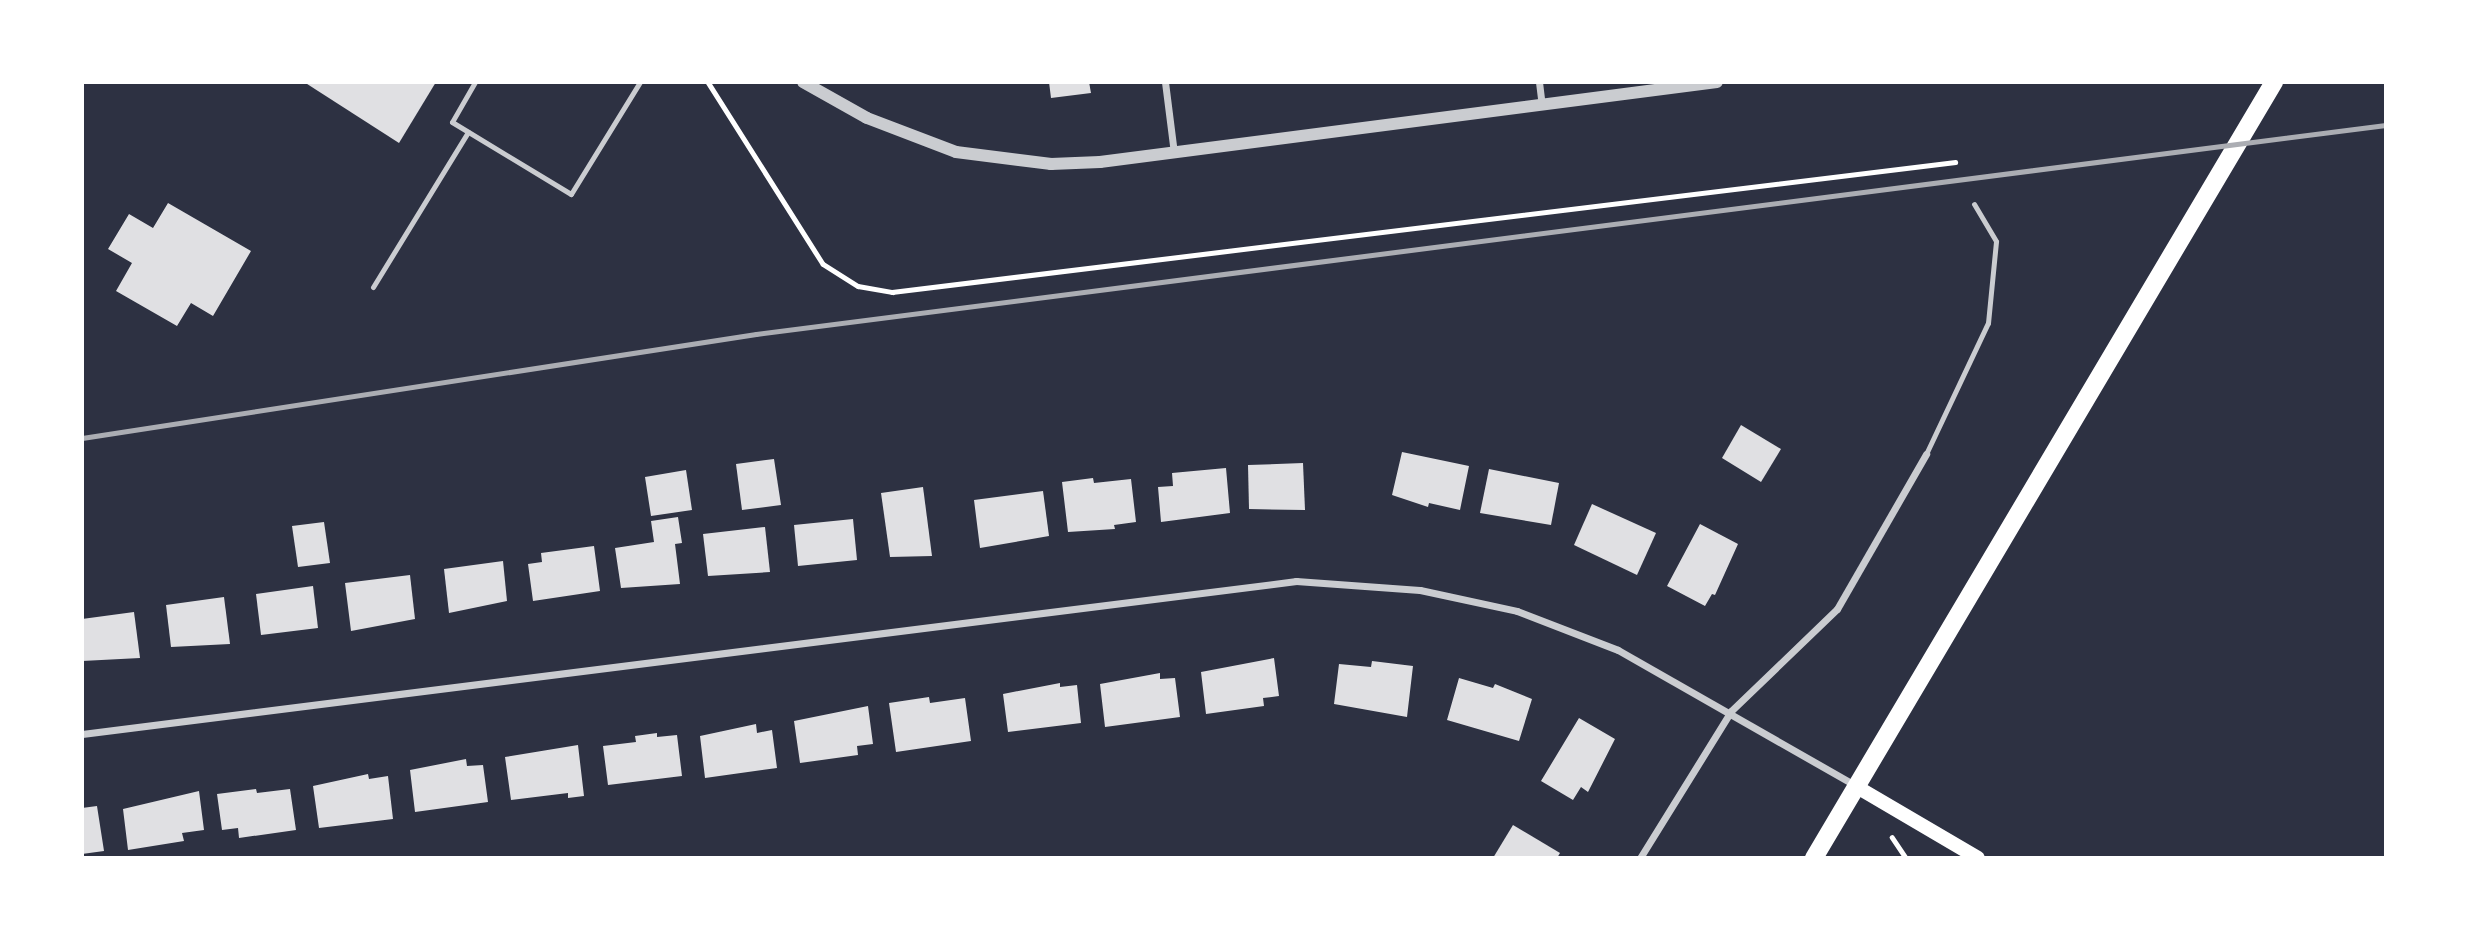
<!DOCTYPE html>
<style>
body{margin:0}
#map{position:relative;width:2468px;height:940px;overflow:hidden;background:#2d3142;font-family:Figtree,sans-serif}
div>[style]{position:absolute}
.building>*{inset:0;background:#e0e0e3}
.path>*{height:4.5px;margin:-2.25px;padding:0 2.25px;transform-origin:2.25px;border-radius:2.25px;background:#fff}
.service>*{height:5px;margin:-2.5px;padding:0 2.5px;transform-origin:2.5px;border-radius:2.5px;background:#caccd0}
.minor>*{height:7px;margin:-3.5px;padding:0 3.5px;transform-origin:3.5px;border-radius:3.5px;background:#caccd0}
.tertiary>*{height:12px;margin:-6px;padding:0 6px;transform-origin:6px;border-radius:6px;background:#caccd0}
.secondary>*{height:14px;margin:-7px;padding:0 7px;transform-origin:7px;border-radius:7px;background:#fff}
.primary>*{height:18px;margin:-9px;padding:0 9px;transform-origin:9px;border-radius:9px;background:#fff}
.rail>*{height:5px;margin:-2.5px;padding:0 2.5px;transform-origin:2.5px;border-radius:2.5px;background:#abadb3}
span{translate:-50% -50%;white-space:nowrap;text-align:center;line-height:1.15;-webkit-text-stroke:7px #fff;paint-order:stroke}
.frame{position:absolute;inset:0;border:84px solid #fff;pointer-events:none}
</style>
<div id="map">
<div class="building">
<i style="clip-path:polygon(304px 82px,436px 82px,399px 143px)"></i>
<i style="clip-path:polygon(1049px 82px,1089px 82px,1091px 93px,1051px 98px)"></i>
<i style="clip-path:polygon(168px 203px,251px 251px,213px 316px,191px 303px,177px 326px,116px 291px,132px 263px,108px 249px,129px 214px,153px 228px)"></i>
<i style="clip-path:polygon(1741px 425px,1781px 449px,1761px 482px,1722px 458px)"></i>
<i style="clip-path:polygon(1402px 452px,1469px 466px,1460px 510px,1429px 503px,1428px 507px,1392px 495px)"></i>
<i style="clip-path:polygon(774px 459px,781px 505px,742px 510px,736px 464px)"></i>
<i style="clip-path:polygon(1303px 463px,1305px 510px,1249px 509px,1248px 465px)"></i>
<i style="clip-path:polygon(1226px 468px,1230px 513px,1161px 522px,1158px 487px,1173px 486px,1172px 473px)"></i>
<i style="clip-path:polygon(1489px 469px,1559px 483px,1551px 525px,1480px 513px)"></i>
<i style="clip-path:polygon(686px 470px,692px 510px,651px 516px,645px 477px)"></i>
<i style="clip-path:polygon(1093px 478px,1094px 483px,1131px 479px,1136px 522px,1114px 525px,1115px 529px,1068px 532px,1062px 482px)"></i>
<i style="clip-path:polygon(923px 487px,932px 556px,890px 557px,881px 493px)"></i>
<i style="clip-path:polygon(1043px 491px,1049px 536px,980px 548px,974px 500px)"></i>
<i style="clip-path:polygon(1592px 504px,1656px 533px,1637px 575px,1574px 545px)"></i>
<i style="clip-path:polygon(678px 517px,682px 543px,675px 544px,680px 584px,621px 588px,615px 548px,654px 542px,651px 521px)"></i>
<i style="clip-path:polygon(853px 519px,857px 560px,798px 566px,794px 525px)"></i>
<i style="clip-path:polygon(324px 522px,330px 563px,298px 567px,292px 526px)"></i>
<i style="clip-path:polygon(1700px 524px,1738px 544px,1715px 595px,1712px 594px,1705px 606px,1667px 586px)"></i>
<i style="clip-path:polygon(765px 527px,770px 572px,708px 576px,703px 534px)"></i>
<i style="clip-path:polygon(594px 546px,600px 591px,533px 601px,528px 564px,542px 562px,541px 553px)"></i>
<i style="clip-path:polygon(503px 561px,507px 601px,449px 613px,444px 569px)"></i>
<i style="clip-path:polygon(410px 575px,415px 619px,351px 631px,345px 583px)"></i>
<i style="clip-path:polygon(313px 586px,318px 628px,261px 635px,256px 594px)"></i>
<i style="clip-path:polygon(224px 597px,230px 644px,171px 647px,166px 605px)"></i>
<i style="clip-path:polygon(134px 612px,140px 658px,82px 661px,82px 619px)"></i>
<i style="clip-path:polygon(1274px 658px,1279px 696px,1263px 698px,1264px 706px,1206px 714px,1201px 672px)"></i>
<i style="clip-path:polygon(1372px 661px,1413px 666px,1407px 717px,1334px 704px,1339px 664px,1371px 667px)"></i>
<i style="clip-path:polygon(1160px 673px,1160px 679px,1175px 678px,1180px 717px,1105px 727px,1100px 684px)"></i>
<i style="clip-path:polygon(1459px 678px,1493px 688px,1495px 684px,1532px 699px,1519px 741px,1447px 720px)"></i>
<i style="clip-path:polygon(1060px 683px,1060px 687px,1077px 685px,1081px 723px,1008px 732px,1003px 694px)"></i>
<i style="clip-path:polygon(929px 697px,930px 703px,965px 698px,971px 741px,896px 752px,889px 703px)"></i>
<i style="clip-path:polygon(868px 706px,873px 744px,857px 746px,858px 755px,800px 763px,794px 721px)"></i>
<i style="clip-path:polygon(1579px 718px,1615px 739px,1588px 792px,1581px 787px,1573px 800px,1541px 781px)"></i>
<i style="clip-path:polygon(756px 724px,757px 733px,772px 730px,777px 768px,705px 778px,700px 736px)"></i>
<i style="clip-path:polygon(657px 733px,657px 737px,677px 735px,682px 776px,608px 785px,603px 746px,636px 742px,635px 736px)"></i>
<i style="clip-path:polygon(578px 745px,584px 796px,568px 798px,568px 793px,511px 800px,505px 757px)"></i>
<i style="clip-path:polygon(466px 759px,467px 766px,483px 765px,488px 802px,415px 812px,410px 770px)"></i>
<i style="clip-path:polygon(368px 774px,369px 779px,388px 776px,393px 819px,319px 828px,313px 786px)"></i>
<i style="clip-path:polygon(256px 789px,257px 793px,290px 789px,296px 830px,239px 838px,238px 828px,222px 830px,217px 794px)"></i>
<i style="clip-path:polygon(199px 791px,204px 830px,182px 833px,184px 841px,128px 850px,123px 809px)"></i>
<i style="clip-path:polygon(97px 806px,104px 851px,82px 854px,82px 808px)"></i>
<i style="clip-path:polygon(1513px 825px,1560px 853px,1557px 858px,1493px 858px)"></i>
</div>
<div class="path">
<i style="left:708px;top:82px;width:215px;rotate:57.7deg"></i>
<i style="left:823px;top:264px;width:41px;rotate:32.2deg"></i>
<i style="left:858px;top:286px;width:35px;rotate:10deg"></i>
<i style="left:892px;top:292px;width:1071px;rotate:-6.97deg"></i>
<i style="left:1892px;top:837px;width:25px;rotate:56deg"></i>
</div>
<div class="service">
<i style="left:475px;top:82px;width:46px;rotate:119.9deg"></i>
<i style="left:452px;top:122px;width:139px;rotate:31.2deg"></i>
<i style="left:571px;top:194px;width:132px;rotate:-58.4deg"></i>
<i style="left:373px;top:287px;width:182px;rotate:-58.5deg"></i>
<i style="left:1926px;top:454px;width:145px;rotate:-64.7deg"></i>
<i style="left:1988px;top:323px;width:82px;rotate:-84.4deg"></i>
<i style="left:1996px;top:241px;width:43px;rotate:-120.7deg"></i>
</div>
<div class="minor">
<i style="left:1165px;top:82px;width:72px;rotate:82.8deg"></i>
<i style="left:1539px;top:82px;width:23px;rotate:83deg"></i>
<i style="left:82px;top:734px;width:1224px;rotate:-7.18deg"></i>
<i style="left:1296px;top:581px;width:124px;rotate:4.2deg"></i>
<i style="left:1420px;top:590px;width:99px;rotate:12.2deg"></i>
<i style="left:1517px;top:611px;width:108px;rotate:21.1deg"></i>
<i style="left:1618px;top:650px;width:274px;rotate:29.7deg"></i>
<i style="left:1640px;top:858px;width:173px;rotate:-58.2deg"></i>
<i style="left:1731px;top:711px;width:147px;rotate:-43.9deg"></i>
<i style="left:1837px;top:609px;width:179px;rotate:-60.1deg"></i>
</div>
<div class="tertiary">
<i style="left:803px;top:82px;width:73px;rotate:29.4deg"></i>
<i style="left:867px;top:118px;width:95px;rotate:20.9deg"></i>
<i style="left:956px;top:152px;width:96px;rotate:7.2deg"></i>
<i style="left:1051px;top:164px;width:49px;rotate:-2.3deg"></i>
<i style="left:1100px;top:162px;width:622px;rotate:-7.39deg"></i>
</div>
<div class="secondary">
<i style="left:1857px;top:787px;width:140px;rotate:30.4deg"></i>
</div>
<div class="primary">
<i style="left:1814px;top:858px;width:902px;rotate:-59.34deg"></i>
</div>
<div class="rail">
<i style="left:82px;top:438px;width:682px;rotate:-8.77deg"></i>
<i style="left:756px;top:334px;width:1643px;rotate:-7.31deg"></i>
</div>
<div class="frame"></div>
</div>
